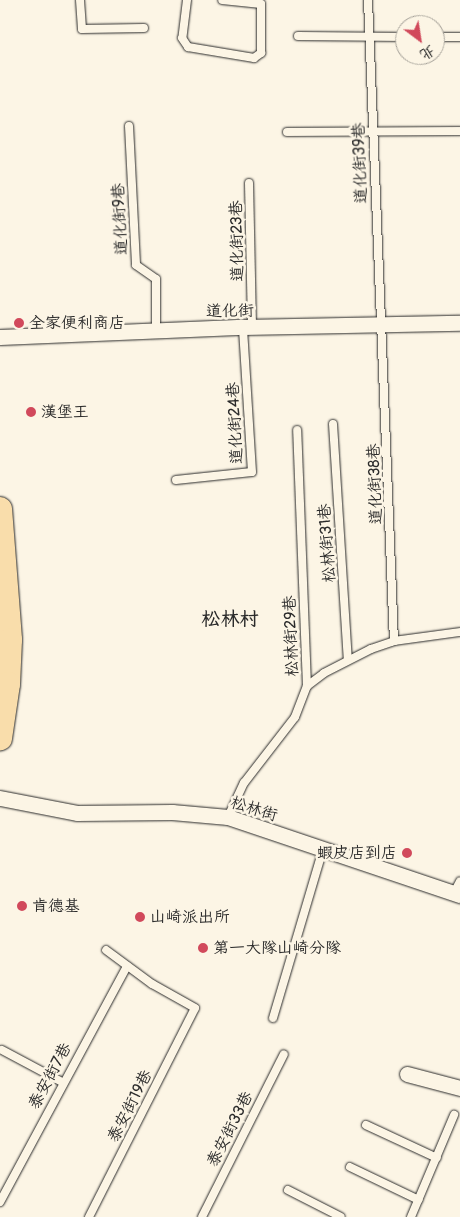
<!DOCTYPE html>
<meta charset="utf-8">
<style>
body{margin:0}
#map{position:relative;width:460px;height:1217px;overflow:hidden;background:#fcf5e5;font-family:Pangolin,"LXGW WenKai TC",sans-serif}
div>[style]{position:absolute}
.roads{filter:drop-shadow(0 0 1px #2b2b2b) drop-shadow(0 0 1px #2b2b2b)}
.lane>*{height:8px;margin:-4px;padding:0 4px;transform-origin:4px;border-radius:4px;background:#fcf5e5}
.street>*{height:15px;margin:-7.5px;padding:0 7.5px;transform-origin:7.5px;border-radius:7.5px;background:#fcf5e5}
.primary>*{height:24px;margin:-12px;padding:0 12px;transform-origin:12px;border-radius:12px;background:#f9ddab}
.dots>*{width:14px;height:14px;translate:-50% -50%;box-sizing:border-box;border:2px solid #fcf5e5;border-radius:50%}
span{translate:-50% -50%;white-space:nowrap;text-align:center;line-height:1.15;-webkit-text-stroke:5px #fcf5e5;paint-order:stroke}
.street-label{font-size:16px;color:#2b2b2b}
.poi-label{font-size:16px;color:#2b2b2b}
.left{translate:0 -50%;text-align:left}
.right{translate:-100% -50%;text-align:right}
.quarter-label{font-size:19px;color:#2b2b2b;font-weight:700}
.north{position:absolute;left:395px;top:15px;width:50px;height:50px;box-sizing:border-box;background:#fcf5e5;border:1px solid #a8a49b;border-radius:50%;rotate:149deg;font-size:14px;font-weight:700;line-height:20px;text-align:center;color:#2b2b2b}
.north::after{content:'';display:block;margin:auto;width:18px;height:22px;background:#d1495b;clip-path:polygon(50% 0,100% 100%,50% 72%,0 100%)}
</style>
<div id="map">
<div class="roads">
<div class="lane">
<i style="left:80px;top:0;width:29px;rotate:86deg"></i>
<i style="left:82px;top:29px;width:62px;rotate:-0.9deg"></i>
<i style="left:187px;top:0;width:38px;rotate:97deg"></i>
<i style="left:182px;top:38px;width:11px;rotate:56deg"></i>
<i style="left:188px;top:47px;width:67px;rotate:9.5deg"></i>
<i style="left:254px;top:58px;width:9px;rotate:-36deg"></i>
<i style="left:261px;top:53px;width:49px;rotate:-90deg"></i>
<i style="left:261px;top:4px;width:39px;rotate:-174deg"></i>
<i style="left:368px;top:0;width:642px;rotate:87.68deg"></i>
<i style="left:298px;top:36px;width:107px;rotate:0.5deg"></i>
<i style="left:435px;top:37px;width:25px"></i>
<i style="left:129px;top:126px;width:139px;rotate:87.1deg"></i>
<i style="left:136px;top:265px;width:24px;rotate:35deg"></i>
<i style="left:156px;top:279px;width:52px;rotate:90deg"></i>
<i style="left:287px;top:132px;width:173px;rotate:-0.3deg"></i>
<i style="left:249px;top:183px;width:145px;rotate:88.8deg"></i>
<i style="left:333px;top:424px;width:236px;rotate:86.4deg"></i>
<i style="left:176px;top:480px;width:76px;rotate:-6deg"></i>
<i style="left:252px;top:472px;width:145px;rotate:-93.6deg"></i>
<i style="left:307px;top:686px;width:21px;rotate:-37deg"></i>
<i style="left:324px;top:673px;width:53px;rotate:-27.1deg"></i>
<i style="left:371px;top:649px;width:24px;rotate:-19deg"></i>
<i style="left:394px;top:641px;width:67px;rotate:-7.8deg"></i>
<i style="left:228px;top:817px;width:38px;rotate:-65deg"></i>
<i style="left:244px;top:783px;width:83px;rotate:-52.3deg"></i>
<i style="left:295px;top:717px;width:33px;rotate:-69deg"></i>
<i style="left:307px;top:686px;width:256px;rotate:-92.2deg"></i>
<i style="left:454px;top:893px;width:13px;rotate:-63deg"></i>
<i style="left:273px;top:1018px;width:176px;rotate:-73.5deg"></i>
<i style="left:2px;top:1050px;width:68px;rotate:28.1deg"></i>
<i style="left:366px;top:1125px;width:78px;rotate:24.9deg"></i>
<i style="left:350px;top:1167px;width:76px;rotate:25.6deg"></i>
<i style="left:288px;top:1190px;width:59px;rotate:27deg"></i>
<i style="left:0;top:1202px;width:268px;rotate:-61.7deg"></i>
<i style="left:89px;top:1217px;width:234px;rotate:-63.1deg"></i>
<i style="left:195px;top:1008px;width:49px;rotate:-150.8deg"></i>
<i style="left:152px;top:984px;width:57px;rotate:-143.5deg"></i>
<i style="left:202px;top:1217px;width:182px;rotate:-63.3deg"></i>
<i style="left:411px;top:1217px;width:111px;rotate:-67.1deg"></i>
</div>
<div class="street">
<i style="left:0;top:337px;width:243px;rotate:-2.4deg"></i>
<i style="left:243px;top:327px;width:217px;rotate:-1.1deg"></i>
<i style="left:0;top:798px;width:78px;rotate:11deg"></i>
<i style="left:77px;top:813px;width:95px;rotate:-0.6deg"></i>
<i style="left:172px;top:812px;width:56px;rotate:5.1deg"></i>
<i style="left:228px;top:817px;width:245px;rotate:18.6deg"></i>
<i style="left:407px;top:1074px;width:55px;rotate:14.8deg"></i>
</div>
<div class="primary">
<i style="left:0;top:509px;width:131px;rotate:85.6deg"></i>
<i style="left:10px;top:640px;width:44px;rotate:92.6deg"></i>
<i style="left:8px;top:684px;width:55px;rotate:98.4deg"></i>
</div>
</div>
<div class="dots">
<i style="left:19px;top:323px;background:#d1495b"></i>
<i style="left:31px;top:412px;background:#d1495b"></i>
<i style="left:407px;top:853px;background:#d1495b"></i>
<i style="left:22px;top:906px;background:#d1495b"></i>
<i style="left:140px;top:917px;background:#d1495b"></i>
<i style="left:203px;top:948px;background:#d1495b"></i>
</div>
<div class="street-label">
<span style="left:360px;top:163px;rotate:-92deg">道化街39巷</span>
<span style="left:120px;top:219px;rotate:-93deg">道化街9巷</span>
<span style="left:237px;top:241px;rotate:-91deg">道化街23巷</span>
<span style="left:230px;top:311px;rotate:-1deg">道化街</span>
<span style="left:235px;top:423px;rotate:-93deg">道化街24巷</span>
<span style="left:375px;top:484px;rotate:-92deg">道化街38巷</span>
<span style="left:327px;top:543px;rotate:-94deg">松林街31巷</span>
<span style="left:291px;top:636px;rotate:-92deg">松林街29巷</span>
<span style="left:254px;top:809px;rotate:17deg">松林街</span>
<span style="left:50px;top:1076px;rotate:-62deg">泰安街7巷</span>
<span style="left:130px;top:1106px;rotate:-63deg">泰安街19巷</span>
<span style="left:230px;top:1129px;rotate:-63deg">泰安街33巷</span>
</div>
<div class="poi-label">
<span class="left" style="left:29px;top:323px">全家便利商店</span>
<span class="left" style="left:41px;top:412px">漢堡王</span>
<span class="right" style="left:397px;top:853px">蝦皮店到店</span>
<span class="left" style="left:32px;top:906px">肯德基</span>
<span class="left" style="left:150px;top:917px">山崎派出所</span>
<span class="left" style="left:213px;top:948px">第一大隊山崎分隊</span>
</div>
<div class="quarter-label">
<span style="left:230px;top:620px">松林村</span>
</div>
<div class="north">北</div>
</div>
